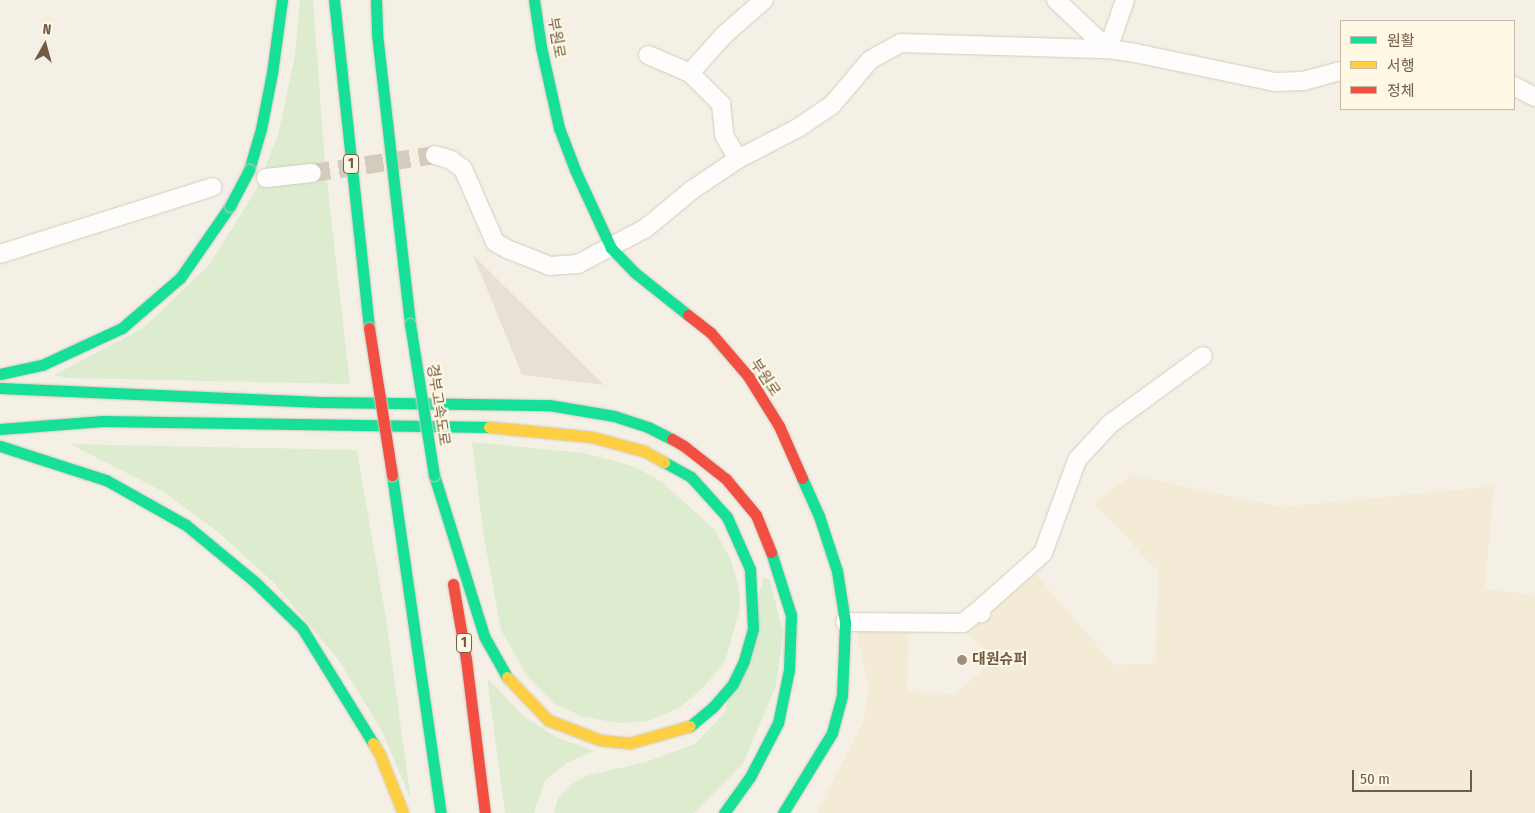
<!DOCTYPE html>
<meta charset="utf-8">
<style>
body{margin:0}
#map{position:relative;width:1535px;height:813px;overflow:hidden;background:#f5f0e5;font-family:"Fira Sans Condensed","Noto Sans KR",sans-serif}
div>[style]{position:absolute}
.residential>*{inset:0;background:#f4ebd7}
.industrial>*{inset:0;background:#e8e0d6}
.green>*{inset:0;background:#ddeccf}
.street-tunnel>*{height:18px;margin-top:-9px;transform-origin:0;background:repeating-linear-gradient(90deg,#d4cbbd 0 18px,transparent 0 27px)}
.roads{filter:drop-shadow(0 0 1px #d4cbc0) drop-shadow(0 0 1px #d4cbc0)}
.street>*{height:18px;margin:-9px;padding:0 9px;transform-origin:9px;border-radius:9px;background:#fefdfb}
.fast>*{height:11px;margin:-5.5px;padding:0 5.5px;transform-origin:5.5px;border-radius:5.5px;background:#16e098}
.slow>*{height:11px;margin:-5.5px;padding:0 5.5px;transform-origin:5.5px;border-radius:5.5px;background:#ffcf43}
.jam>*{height:11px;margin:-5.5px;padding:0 5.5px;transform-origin:5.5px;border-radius:5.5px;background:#f24e42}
.bridges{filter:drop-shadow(0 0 1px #d4ccc3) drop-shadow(0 0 1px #d4ccc3)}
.fast-bridge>*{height:11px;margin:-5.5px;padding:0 5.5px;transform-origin:5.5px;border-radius:5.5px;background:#16e098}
.jam-bridge>*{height:11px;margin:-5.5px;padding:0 5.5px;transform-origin:5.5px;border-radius:5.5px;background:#f24e42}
.dots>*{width:14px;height:14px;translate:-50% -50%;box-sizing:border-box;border:2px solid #fff8e4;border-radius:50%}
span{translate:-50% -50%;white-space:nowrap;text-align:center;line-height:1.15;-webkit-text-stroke:4px #fff8e4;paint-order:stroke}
.shield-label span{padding:1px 4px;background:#fff8e4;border:1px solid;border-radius:4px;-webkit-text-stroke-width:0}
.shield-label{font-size:14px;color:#725b46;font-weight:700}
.street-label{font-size:15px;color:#725b46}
.poi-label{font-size:15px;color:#725b46;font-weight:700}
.left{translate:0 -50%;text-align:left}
.legend{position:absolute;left:1340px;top:20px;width:175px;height:90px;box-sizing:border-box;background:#fff8e4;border:1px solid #c7b9a5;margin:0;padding:6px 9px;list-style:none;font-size:15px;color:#725b46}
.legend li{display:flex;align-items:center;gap:10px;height:25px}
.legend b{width:25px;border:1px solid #c7b9a5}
.north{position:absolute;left:20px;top:20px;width:50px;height:50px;-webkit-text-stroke:4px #fff8e4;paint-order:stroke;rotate:7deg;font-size:14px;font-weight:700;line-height:20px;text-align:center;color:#725b46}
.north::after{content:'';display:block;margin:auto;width:18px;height:22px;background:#725b46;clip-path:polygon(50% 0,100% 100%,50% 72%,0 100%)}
.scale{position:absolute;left:1352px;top:770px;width:120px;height:22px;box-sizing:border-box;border:2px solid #725b46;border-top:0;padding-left:6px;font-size:15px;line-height:18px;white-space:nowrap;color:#725b46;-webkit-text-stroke:4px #fff8e4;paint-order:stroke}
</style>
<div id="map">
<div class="residential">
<i style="clip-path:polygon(1131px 475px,1282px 507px,1494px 486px,1485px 589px,1535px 595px,1535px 813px,816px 813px,864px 721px,869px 687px,856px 631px,909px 631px,907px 691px,955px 694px,996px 659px,960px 628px,1035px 573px,1114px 665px,1155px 663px,1158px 571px,1094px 504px)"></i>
</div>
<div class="industrial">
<i style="clip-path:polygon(473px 255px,604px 385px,522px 375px)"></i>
</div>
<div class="green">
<i style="clip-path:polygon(300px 0,313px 0,325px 164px,350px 384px,68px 378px,54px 375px,143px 328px,209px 265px,256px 190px,278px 135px,295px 56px)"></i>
<i style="clip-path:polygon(472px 442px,584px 453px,633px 466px,662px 482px,714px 529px,730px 558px,739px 588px,740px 609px,725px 661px,703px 688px,680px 707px,649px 721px,619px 723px,583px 717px,555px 704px,527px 676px,501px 630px,483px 531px)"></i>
<i style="clip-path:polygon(70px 444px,357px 450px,386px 619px,411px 800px,382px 731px,338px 659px,274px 583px,217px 531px,162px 491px)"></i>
<i style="clip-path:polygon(764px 577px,770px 580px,783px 633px,776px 686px,743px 764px,694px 813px,554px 813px,558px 798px,572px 784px,586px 776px,646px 762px,695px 744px,725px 712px)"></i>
<i style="clip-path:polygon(487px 678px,525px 717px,558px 738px,594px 751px,568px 762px,545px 780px,534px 813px,505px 813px)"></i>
</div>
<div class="street-tunnel">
<i style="left:312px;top:173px;width:124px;rotate:-8.3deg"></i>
</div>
<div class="roads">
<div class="street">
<i style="left:1056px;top:0;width:71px;rotate:43.3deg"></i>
<i style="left:1108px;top:49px;width:52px;rotate:-70.9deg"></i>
<i style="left:648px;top:55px;width:46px;rotate:23.2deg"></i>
<i style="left:690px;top:73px;width:44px;rotate:45deg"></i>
<i style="left:721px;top:104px;width:31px;rotate:84deg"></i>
<i style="left:724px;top:135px;width:28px;rotate:60deg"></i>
<i style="left:690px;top:73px;width:51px;rotate:-48.2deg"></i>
<i style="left:724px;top:35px;width:53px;rotate:-41.2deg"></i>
<i style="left:1514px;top:86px;width:24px;rotate:28deg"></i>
<i style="left:435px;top:155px;width:17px;rotate:17deg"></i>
<i style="left:451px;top:160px;width:15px;rotate:37deg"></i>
<i style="left:463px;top:169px;width:80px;rotate:66.3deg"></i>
<i style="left:495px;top:242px;width:14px;rotate:30deg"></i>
<i style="left:507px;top:249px;width:46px;rotate:21.6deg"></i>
<i style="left:550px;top:266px;width:28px;rotate:-4deg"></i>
<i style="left:578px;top:264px;width:77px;rotate:-27.9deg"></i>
<i style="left:646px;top:228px;width:60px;rotate:-39.6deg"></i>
<i style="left:692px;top:190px;width:55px;rotate:-34deg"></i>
<i style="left:738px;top:159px;width:68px;rotate:-27.3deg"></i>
<i style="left:798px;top:128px;width:41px;rotate:-34.1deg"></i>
<i style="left:832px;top:105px;width:59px;rotate:-49.8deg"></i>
<i style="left:870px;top:60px;width:35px;rotate:-29deg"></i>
<i style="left:901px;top:43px;width:207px;rotate:1.7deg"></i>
<i style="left:1108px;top:49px;width:27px;rotate:8deg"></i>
<i style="left:1135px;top:53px;width:143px;rotate:11.7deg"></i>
<i style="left:1275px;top:82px;width:28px;rotate:-2deg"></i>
<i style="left:1303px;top:81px;width:39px;rotate:-15deg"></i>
<i style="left:266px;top:178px;width:46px;rotate:-6.2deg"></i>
<i style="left:0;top:254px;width:223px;rotate:-17.5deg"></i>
<i style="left:978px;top:611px;width:87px;rotate:-41.7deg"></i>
<i style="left:1043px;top:553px;width:99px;rotate:-69.9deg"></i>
<i style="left:1077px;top:460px;width:49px;rotate:-47.5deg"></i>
<i style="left:1110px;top:424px;width:115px;rotate:-36.2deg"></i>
<i style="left:845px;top:622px;width:118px;rotate:0.5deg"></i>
<i style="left:963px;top:623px;width:19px;rotate:-39deg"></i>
<i style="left:978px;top:611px;width:4px;rotate:34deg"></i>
</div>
<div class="fast">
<i style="left:334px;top:0;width:330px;rotate:83.9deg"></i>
<i style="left:376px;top:0;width:34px;rotate:88deg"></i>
<i style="left:377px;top:34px;width:292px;rotate:83.5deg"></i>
<i style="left:534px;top:0;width:48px;rotate:81.5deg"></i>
<i style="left:541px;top:47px;width:83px;rotate:77.5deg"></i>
<i style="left:559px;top:128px;width:45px;rotate:69.1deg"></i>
<i style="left:575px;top:170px;width:86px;rotate:65.2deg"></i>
<i style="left:611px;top:248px;width:33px;rotate:46deg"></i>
<i style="left:634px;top:272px;width:69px;rotate:38.5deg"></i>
<i style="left:249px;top:170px;width:43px;rotate:-73.7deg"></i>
<i style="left:261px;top:129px;width:57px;rotate:-78.9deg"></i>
<i style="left:272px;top:73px;width:74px;rotate:-82.2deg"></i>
<i style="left:0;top:374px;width:43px;rotate:-12.1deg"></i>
<i style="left:42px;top:365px;width:88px;rotate:-24.8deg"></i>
<i style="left:122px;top:328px;width:77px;rotate:-40.8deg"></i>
<i style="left:180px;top:278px;width:88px;rotate:-55.2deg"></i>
<i style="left:0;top:388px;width:320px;rotate:2.5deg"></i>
<i style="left:320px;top:402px;width:229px;rotate:0.8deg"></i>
<i style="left:549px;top:405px;width:66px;rotate:9.6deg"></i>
<i style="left:614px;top:416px;width:36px;rotate:18deg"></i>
<i style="left:648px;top:427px;width:27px;rotate:27deg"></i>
<i style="left:0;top:429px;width:103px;rotate:-4.4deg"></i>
<i style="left:103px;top:421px;width:386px;rotate:0.9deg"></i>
<i style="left:0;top:446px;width:111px;rotate:17.8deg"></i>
<i style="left:106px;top:480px;width:92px;rotate:29.4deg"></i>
<i style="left:186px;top:525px;width:88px;rotate:39.5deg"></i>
<i style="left:254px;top:581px;width:67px;rotate:44.4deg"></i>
<i style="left:302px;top:628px;width:135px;rotate:58.3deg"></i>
<i style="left:664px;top:462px;width:31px;rotate:29deg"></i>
<i style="left:691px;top:477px;width:54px;rotate:48deg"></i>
<i style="left:727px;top:517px;width:57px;rotate:66.1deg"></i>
<i style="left:750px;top:569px;width:60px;rotate:87.1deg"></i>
<i style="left:753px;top:629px;width:33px;rotate:106deg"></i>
<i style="left:744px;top:661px;width:25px;rotate:116deg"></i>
<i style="left:733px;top:684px;width:30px;rotate:131deg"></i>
<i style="left:713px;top:707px;width:30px;rotate:140deg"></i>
<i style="left:392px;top:475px;width:342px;rotate:81.8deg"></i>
<i style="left:434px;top:475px;width:169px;rotate:72.7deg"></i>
<i style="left:484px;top:636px;width:47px;rotate:60.7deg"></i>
<i style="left:724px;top:813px;width:44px;rotate:-54.2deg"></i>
<i style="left:750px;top:777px;width:61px;rotate:-62.6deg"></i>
<i style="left:778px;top:723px;width:54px;rotate:-78.3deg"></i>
<i style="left:789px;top:670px;width:55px;rotate:-87.9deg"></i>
<i style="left:791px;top:615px;width:66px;rotate:-107.6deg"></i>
<i style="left:783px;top:813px;width:94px;rotate:-58.5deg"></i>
<i style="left:832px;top:733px;width:39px;rotate:-75deg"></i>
<i style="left:842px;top:695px;width:73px;rotate:-87.6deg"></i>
<i style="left:845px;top:622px;width:52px;rotate:-98.9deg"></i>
<i style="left:837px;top:571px;width:58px;rotate:-108.1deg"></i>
<i style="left:819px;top:516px;width:42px;rotate:-114.1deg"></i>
</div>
<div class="slow">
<i style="left:489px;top:427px;width:103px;rotate:5.5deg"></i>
<i style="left:592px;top:437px;width:54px;rotate:15.1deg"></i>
<i style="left:644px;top:451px;width:23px;rotate:29deg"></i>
<i style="left:507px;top:677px;width:59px;rotate:46.4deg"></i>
<i style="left:548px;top:720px;width:56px;rotate:21deg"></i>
<i style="left:600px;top:740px;width:30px;rotate:6deg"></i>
<i style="left:630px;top:743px;width:62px;rotate:-15.8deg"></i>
<i style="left:373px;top:743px;width:14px;rotate:60deg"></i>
<i style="left:380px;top:755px;width:62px;rotate:68.4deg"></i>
</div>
<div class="jam">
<i style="left:688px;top:315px;width:29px;rotate:38deg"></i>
<i style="left:711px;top:333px;width:57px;rotate:49.3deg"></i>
<i style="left:748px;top:376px;width:59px;rotate:58.2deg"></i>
<i style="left:779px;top:426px;width:57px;rotate:66.1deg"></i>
<i style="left:672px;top:439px;width:14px;rotate:30deg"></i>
<i style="left:684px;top:446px;width:53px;rotate:38.2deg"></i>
<i style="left:726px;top:479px;width:47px;rotate:50.2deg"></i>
<i style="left:756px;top:515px;width:40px;rotate:68deg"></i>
<i style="left:453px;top:584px;width:76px;rotate:80.2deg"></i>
<i style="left:466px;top:659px;width:155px;rotate:83deg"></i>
</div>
</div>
<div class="bridges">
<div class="fast-bridge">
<i style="left:230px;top:206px;width:41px;rotate:-62.2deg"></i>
<i style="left:410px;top:324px;width:153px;rotate:81deg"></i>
</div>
<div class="jam-bridge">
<i style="left:369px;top:328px;width:149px;rotate:81.1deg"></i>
</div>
</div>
<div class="dots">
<i style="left:962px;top:660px;background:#a08f7e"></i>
</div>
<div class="shield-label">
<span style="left:351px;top:164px">1</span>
<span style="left:464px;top:643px">1</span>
</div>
<div class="street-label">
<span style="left:556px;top:38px;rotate:80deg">부원로</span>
<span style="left:765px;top:378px;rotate:56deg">부원로</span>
<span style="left:438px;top:405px;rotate:81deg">경부고속도로</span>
</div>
<div class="poi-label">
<span class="left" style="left:972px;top:660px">대원슈퍼</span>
</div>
<ul class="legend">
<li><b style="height:6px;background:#16e098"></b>원활</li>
<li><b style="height:6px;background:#ffcf43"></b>서행</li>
<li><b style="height:6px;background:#f24e42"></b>정체</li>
</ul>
<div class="north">N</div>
<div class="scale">50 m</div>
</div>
